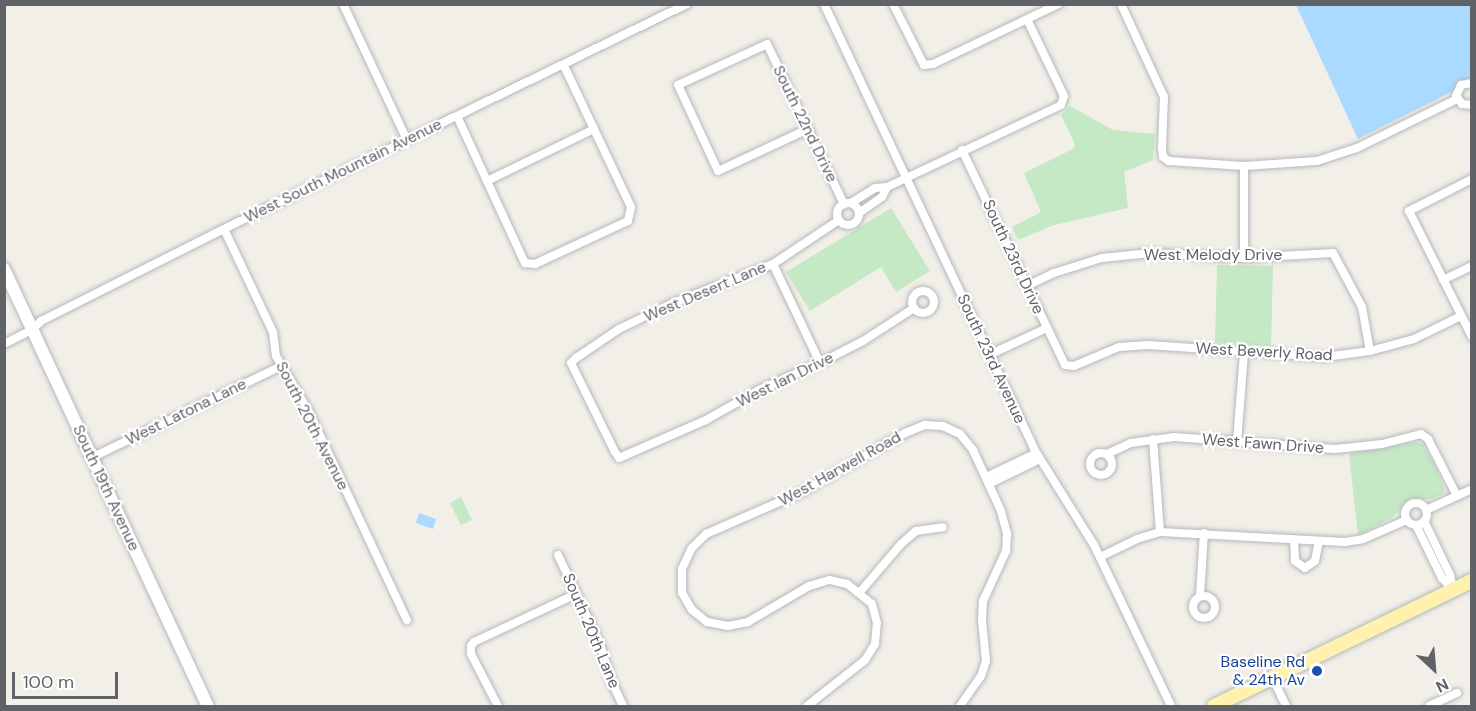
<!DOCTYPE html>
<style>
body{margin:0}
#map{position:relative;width:1476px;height:711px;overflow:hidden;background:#f1efe8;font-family:"DM Sans",sans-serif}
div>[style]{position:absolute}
.green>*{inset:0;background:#c5e8c5}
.water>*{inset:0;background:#aadaff}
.roads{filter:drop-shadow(0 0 2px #b5b8bc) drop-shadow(0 0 2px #b5b8bc)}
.street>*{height:8px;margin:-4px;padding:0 4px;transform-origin:4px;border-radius:4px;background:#fff}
.street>.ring{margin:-4px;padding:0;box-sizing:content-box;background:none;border:8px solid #fff;border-radius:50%}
.secondary>*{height:12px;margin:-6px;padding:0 6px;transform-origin:6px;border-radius:6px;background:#fff}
.primary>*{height:14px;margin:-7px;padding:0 7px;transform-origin:7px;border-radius:7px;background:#fff2af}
.dots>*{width:16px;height:16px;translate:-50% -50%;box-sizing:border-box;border:3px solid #fff;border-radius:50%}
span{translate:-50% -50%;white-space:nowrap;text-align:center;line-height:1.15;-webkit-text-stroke:4.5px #fff;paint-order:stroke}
.street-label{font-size:16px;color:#5f6368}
.transit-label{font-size:16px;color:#164399}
.right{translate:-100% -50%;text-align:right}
.frame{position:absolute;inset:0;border:6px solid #5f6368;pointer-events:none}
.north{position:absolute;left:1404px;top:639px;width:60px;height:60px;-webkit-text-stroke:4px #fff;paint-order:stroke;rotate:154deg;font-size:16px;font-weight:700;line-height:24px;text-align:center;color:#5f6368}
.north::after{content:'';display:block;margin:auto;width:21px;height:27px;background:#5f6368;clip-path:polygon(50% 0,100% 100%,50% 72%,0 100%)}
.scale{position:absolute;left:12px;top:672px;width:106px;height:27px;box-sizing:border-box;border:3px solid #5f6368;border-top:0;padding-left:8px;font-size:18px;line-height:21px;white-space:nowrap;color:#5f6368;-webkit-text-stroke:4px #fff;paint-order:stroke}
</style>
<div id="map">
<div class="green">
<i style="clip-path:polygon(1070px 106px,1113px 130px,1155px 134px,1153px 160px,1124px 172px,1128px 208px,1054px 225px,1018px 240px,1012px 227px,1041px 212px,1024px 173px,1073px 149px,1075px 144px,1061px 115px)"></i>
<i style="clip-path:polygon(891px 208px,930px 271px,896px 292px,881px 267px,810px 311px,786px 272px)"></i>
<i style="clip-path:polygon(1217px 265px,1273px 266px,1271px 346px,1215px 342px)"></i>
<i style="clip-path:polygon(1416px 442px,1423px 444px,1436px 468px,1445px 490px,1443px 494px,1432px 499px,1410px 499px,1392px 518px,1358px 535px,1349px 454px)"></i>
<i style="clip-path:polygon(461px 497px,472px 520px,461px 525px,450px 503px)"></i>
</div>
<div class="water">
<i style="clip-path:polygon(1296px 5px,1471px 5px,1471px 82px,1358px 139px)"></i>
<i style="clip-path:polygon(419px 513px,436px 519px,433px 529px,416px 523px)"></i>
</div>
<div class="roads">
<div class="street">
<i style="left:343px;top:4px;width:150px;rotate:64.8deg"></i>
<i style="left:824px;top:4px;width:492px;rotate:64.7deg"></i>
<i style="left:1034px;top:449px;width:113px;rotate:58deg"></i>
<i style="left:1094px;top:545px;width:178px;rotate:64.4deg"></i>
<i style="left:893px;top:4px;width:68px;rotate:63.1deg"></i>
<i style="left:924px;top:65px;width:9px;rotate:-6deg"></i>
<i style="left:933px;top:64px;width:140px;rotate:-25.5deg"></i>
<i style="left:1121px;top:4px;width:102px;rotate:65.2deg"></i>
<i style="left:1164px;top:97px;width:51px;rotate:92.2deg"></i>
<i style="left:1162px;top:148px;width:9px;rotate:84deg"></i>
<i style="left:1163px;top:157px;width:7px;rotate:34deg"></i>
<i style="left:1169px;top:161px;width:75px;rotate:3.8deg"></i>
<i style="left:1244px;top:166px;width:73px;rotate:-3.9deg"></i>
<i style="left:1317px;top:161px;width:42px;rotate:-18deg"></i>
<i style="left:1357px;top:148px;width:111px;rotate:-26.1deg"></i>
<i style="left:1472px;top:83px;width:11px;rotate:170deg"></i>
<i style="left:1461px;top:85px;width:12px;rotate:114deg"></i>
<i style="left:1456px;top:96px;width:10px;rotate:53deg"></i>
<i style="left:1462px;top:104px;width:10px;rotate:6deg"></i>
<i style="left:457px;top:116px;width:162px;rotate:65.2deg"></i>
<i style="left:525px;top:263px;width:10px;rotate:6deg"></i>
<i style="left:535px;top:264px;width:102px;rotate:-24.8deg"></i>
<i style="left:628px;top:221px;width:14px;rotate:-78deg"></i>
<i style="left:631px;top:207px;width:158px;rotate:-115.4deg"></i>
<i style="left:808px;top:129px;width:99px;rotate:155deg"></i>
<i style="left:718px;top:171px;width:95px;rotate:-114.9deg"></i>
<i style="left:678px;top:85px;width:98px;rotate:-24.7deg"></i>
<i style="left:767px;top:44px;width:178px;rotate:64.3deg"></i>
<i style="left:962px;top:150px;width:238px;rotate:64.4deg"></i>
<i style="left:1065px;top:365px;width:9px;rotate:6deg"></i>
<i style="left:1074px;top:366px;width:49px;rotate:-22.9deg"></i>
<i style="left:1119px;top:347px;width:29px;rotate:-4deg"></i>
<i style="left:1148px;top:345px;width:177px;rotate:3.9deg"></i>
<i style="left:1325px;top:357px;width:45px;rotate:-7.6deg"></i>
<i style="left:1370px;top:351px;width:46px;rotate:-15.3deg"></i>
<i style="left:1414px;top:339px;width:52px;rotate:-26.1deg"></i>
<i style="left:1472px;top:179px;width:71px;rotate:153.1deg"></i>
<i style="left:1409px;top:211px;width:141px;rotate:63.4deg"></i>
<i style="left:487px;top:181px;width:119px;rotate:-25.9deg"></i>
<i style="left:851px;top:203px;width:28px;rotate:-32deg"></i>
<i style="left:875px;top:188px;width:12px;rotate:-5deg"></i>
<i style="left:887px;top:187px;width:192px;rotate:-25.2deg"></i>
<i style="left:1061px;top:105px;width:9px;rotate:-72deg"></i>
<i style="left:1064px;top:96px;width:85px;rotate:-115.7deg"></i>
<i class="ring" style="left:837px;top:203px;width:14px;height:14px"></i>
<i style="left:859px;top:213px;width:28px;rotate:-35deg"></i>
<i style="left:882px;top:197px;width:11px;rotate:-63deg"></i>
<i style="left:839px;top:220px;width:79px;rotate:146.3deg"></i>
<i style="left:773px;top:264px;width:107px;rotate:158.7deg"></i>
<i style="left:673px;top:303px;width:60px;rotate:154.3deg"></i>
<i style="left:619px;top:329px;width:52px;rotate:146deg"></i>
<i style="left:576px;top:358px;width:7px;rotate:135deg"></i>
<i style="left:571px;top:363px;width:99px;rotate:63.7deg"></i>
<i style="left:615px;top:452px;width:7px;rotate:56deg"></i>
<i style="left:619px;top:458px;width:95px;rotate:-23.6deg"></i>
<i style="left:706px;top:420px;width:61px;rotate:-29.5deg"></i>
<i style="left:759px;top:390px;width:67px;rotate:-23.9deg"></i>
<i style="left:820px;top:363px;width:48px;rotate:-27.1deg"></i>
<i style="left:863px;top:341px;width:61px;rotate:-32.9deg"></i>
<i style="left:224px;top:229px;width:114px;rotate:64.6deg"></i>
<i style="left:273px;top:332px;width:24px;rotate:83deg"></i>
<i style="left:276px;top:356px;width:65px;rotate:59.5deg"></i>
<i style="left:309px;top:412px;width:230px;rotate:64.8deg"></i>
<i style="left:1244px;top:258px;width:92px;rotate:-90deg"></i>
<i style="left:773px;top:264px;width:110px;rotate:64.6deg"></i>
<i style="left:1443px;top:280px;width:32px;rotate:-26deg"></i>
<i style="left:1027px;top:286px;width:30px;rotate:-26deg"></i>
<i style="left:1054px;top:273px;width:50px;rotate:-17.4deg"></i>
<i style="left:1102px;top:258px;width:48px;rotate:-5.9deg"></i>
<i style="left:1150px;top:253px;width:94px;rotate:3deg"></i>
<i style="left:1244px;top:258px;width:89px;rotate:-3.2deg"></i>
<i style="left:1333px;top:253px;width:61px;rotate:61.8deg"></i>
<i style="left:1362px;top:307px;width:45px;rotate:79.7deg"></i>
<i class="ring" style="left:912px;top:291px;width:14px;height:14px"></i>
<i style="left:4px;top:344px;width:31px;rotate:-27deg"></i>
<i style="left:32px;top:330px;width:13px;rotate:-45deg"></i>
<i style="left:41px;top:321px;width:205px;rotate:-26.7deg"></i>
<i style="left:224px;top:229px;width:515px;rotate:-25.92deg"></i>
<i style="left:989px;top:355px;width:64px;rotate:-25deg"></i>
<i style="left:1153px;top:439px;width:93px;rotate:85.7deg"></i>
<i style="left:1237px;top:442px;width:89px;rotate:-85.5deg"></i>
<i class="ring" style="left:1090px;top:453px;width:14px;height:14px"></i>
<i style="left:1107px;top:454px;width:26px;rotate:-25deg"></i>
<i style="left:1131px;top:443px;width:43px;rotate:-7.9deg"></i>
<i style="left:1174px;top:437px;width:161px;rotate:4.3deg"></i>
<i style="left:1335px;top:449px;width:47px;rotate:-6.1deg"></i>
<i style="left:1382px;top:444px;width:40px;rotate:-14.4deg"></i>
<i style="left:1421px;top:434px;width:9px;rotate:36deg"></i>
<i style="left:1428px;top:439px;width:64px;rotate:63deg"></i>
<i style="left:91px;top:458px;width:211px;rotate:-25.8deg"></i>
<i style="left:986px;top:477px;width:55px;rotate:-25.6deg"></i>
<i style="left:989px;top:484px;width:57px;rotate:-26.1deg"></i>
<i class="ring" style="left:1405px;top:503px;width:14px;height:14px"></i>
<i style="left:1426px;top:510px;width:51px;rotate:-24.5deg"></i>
<i style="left:1424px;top:521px;width:60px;rotate:64.3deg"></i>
<i style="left:1450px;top:575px;width:14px;rotate:78deg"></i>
<i style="left:1416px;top:525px;width:59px;rotate:63.9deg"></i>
<i style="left:1442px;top:578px;width:16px;rotate:47deg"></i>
<i style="left:1294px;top:540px;width:21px;rotate:87deg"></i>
<i style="left:1295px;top:561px;width:12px;rotate:35deg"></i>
<i style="left:1305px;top:568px;width:12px;rotate:-35deg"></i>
<i style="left:1315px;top:561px;width:20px;rotate:-79deg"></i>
<i style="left:558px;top:555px;width:98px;rotate:64.7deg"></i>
<i style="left:600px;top:644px;width:38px;rotate:73deg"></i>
<i style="left:611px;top:680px;width:29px;rotate:65deg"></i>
<i style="left:1100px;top:557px;width:41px;rotate:-25.9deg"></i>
<i style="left:1137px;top:539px;width:24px;rotate:-17deg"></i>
<i style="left:1160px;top:532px;width:185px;rotate:3.1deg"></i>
<i style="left:1345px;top:542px;width:18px;rotate:-9deg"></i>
<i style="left:1363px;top:539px;width:48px;rotate:-23.4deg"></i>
<i style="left:860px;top:592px;width:63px;rotate:-49.5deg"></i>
<i style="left:901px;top:544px;width:20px;rotate:-41deg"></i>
<i style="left:916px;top:531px;width:27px;rotate:-8deg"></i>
<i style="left:1200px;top:596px;width:63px;rotate:-86.4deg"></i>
<i class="ring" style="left:1193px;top:596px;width:14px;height:14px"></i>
<i style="left:1272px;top:677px;width:32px;rotate:64deg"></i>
<i style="left:498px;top:706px;width:59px;rotate:-117.4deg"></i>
<i style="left:471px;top:654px;width:8px;rotate:-90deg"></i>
<i style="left:471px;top:646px;width:5px;rotate:-53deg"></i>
<i style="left:474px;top:642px;width:113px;rotate:-25.2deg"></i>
<i style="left:807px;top:706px;width:74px;rotate:-38.4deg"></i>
<i style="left:865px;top:660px;width:19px;rotate:-58deg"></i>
<i style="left:875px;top:644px;width:21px;rotate:-85deg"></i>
<i style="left:877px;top:623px;width:20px;rotate:-105deg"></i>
<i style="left:872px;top:604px;width:32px;rotate:-141deg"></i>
<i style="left:847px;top:584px;width:18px;rotate:-167deg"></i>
<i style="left:829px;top:580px;width:21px;rotate:163deg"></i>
<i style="left:809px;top:586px;width:71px;rotate:149.5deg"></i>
<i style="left:748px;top:622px;width:20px;rotate:169deg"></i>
<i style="left:728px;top:626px;width:21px;rotate:-169deg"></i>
<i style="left:707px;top:622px;width:19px;rotate:-141deg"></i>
<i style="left:692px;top:610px;width:20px;rotate:-120deg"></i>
<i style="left:682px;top:593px;width:24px;rotate:-90deg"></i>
<i style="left:682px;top:569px;width:23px;rotate:-65deg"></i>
<i style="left:692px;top:548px;width:20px;rotate:-45deg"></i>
<i style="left:706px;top:534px;width:103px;rotate:-23.6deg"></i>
<i style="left:800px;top:493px;width:121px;rotate:-29.7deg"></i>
<i style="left:905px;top:433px;width:22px;rotate:-22deg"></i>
<i style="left:925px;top:425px;width:18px;rotate:3deg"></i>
<i style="left:943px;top:426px;width:19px;rotate:25deg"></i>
<i style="left:960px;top:434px;width:21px;rotate:51deg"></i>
<i style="left:973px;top:450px;width:67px;rotate:65.3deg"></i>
<i style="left:1001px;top:511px;width:24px;rotate:75deg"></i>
<i style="left:1007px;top:534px;width:17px;rotate:93deg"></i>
<i style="left:1006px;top:551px;width:55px;rotate:114.7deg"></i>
<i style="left:983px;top:601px;width:19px;rotate:93deg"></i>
<i style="left:982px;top:620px;width:41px;rotate:84.4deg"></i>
<i style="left:986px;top:661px;width:16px;rotate:108deg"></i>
<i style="left:981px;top:676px;width:37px;rotate:125deg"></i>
<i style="left:1429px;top:706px;width:31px;rotate:-25deg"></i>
</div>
<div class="secondary">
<i style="left:4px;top:269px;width:482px;rotate:65deg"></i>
</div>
<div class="primary">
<i style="left:1214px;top:706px;width:287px;rotate:-25.9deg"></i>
</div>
</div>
<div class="dots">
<i style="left:1317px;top:671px;background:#1a4fb4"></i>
</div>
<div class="street-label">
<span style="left:805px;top:124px;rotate:64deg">South 22nd Drive</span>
<span style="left:343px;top:171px;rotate:-26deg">West South Mountain Avenue</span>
<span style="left:1213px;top:255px">West Melody Drive</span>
<span style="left:1013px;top:257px;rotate:65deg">South 23rd Drive</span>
<span style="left:705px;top:292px;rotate:-23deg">West Desert Lane</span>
<span style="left:1264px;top:352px;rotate:3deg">West Beverly Road</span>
<span style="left:991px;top:359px;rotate:65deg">South 23rd Avenue</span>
<span style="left:785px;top:380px;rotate:-26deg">West Ian Drive</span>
<span style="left:186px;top:412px;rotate:-26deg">West Latona Lane</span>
<span style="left:312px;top:426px;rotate:63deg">South 20th Avenue</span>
<span style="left:1263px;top:444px;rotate:4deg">West Fawn Drive</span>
<span style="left:840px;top:469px;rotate:-29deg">West Harwell Road</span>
<span style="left:106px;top:488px;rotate:65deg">South 19th Avenue</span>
<span style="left:591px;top:631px;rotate:67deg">South 20th Lane</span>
</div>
<div class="transit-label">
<span class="right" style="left:1305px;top:671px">Baseline Rd<br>&amp; 24th Av</span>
</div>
<div class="frame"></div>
<div class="north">N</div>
<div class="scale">100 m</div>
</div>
